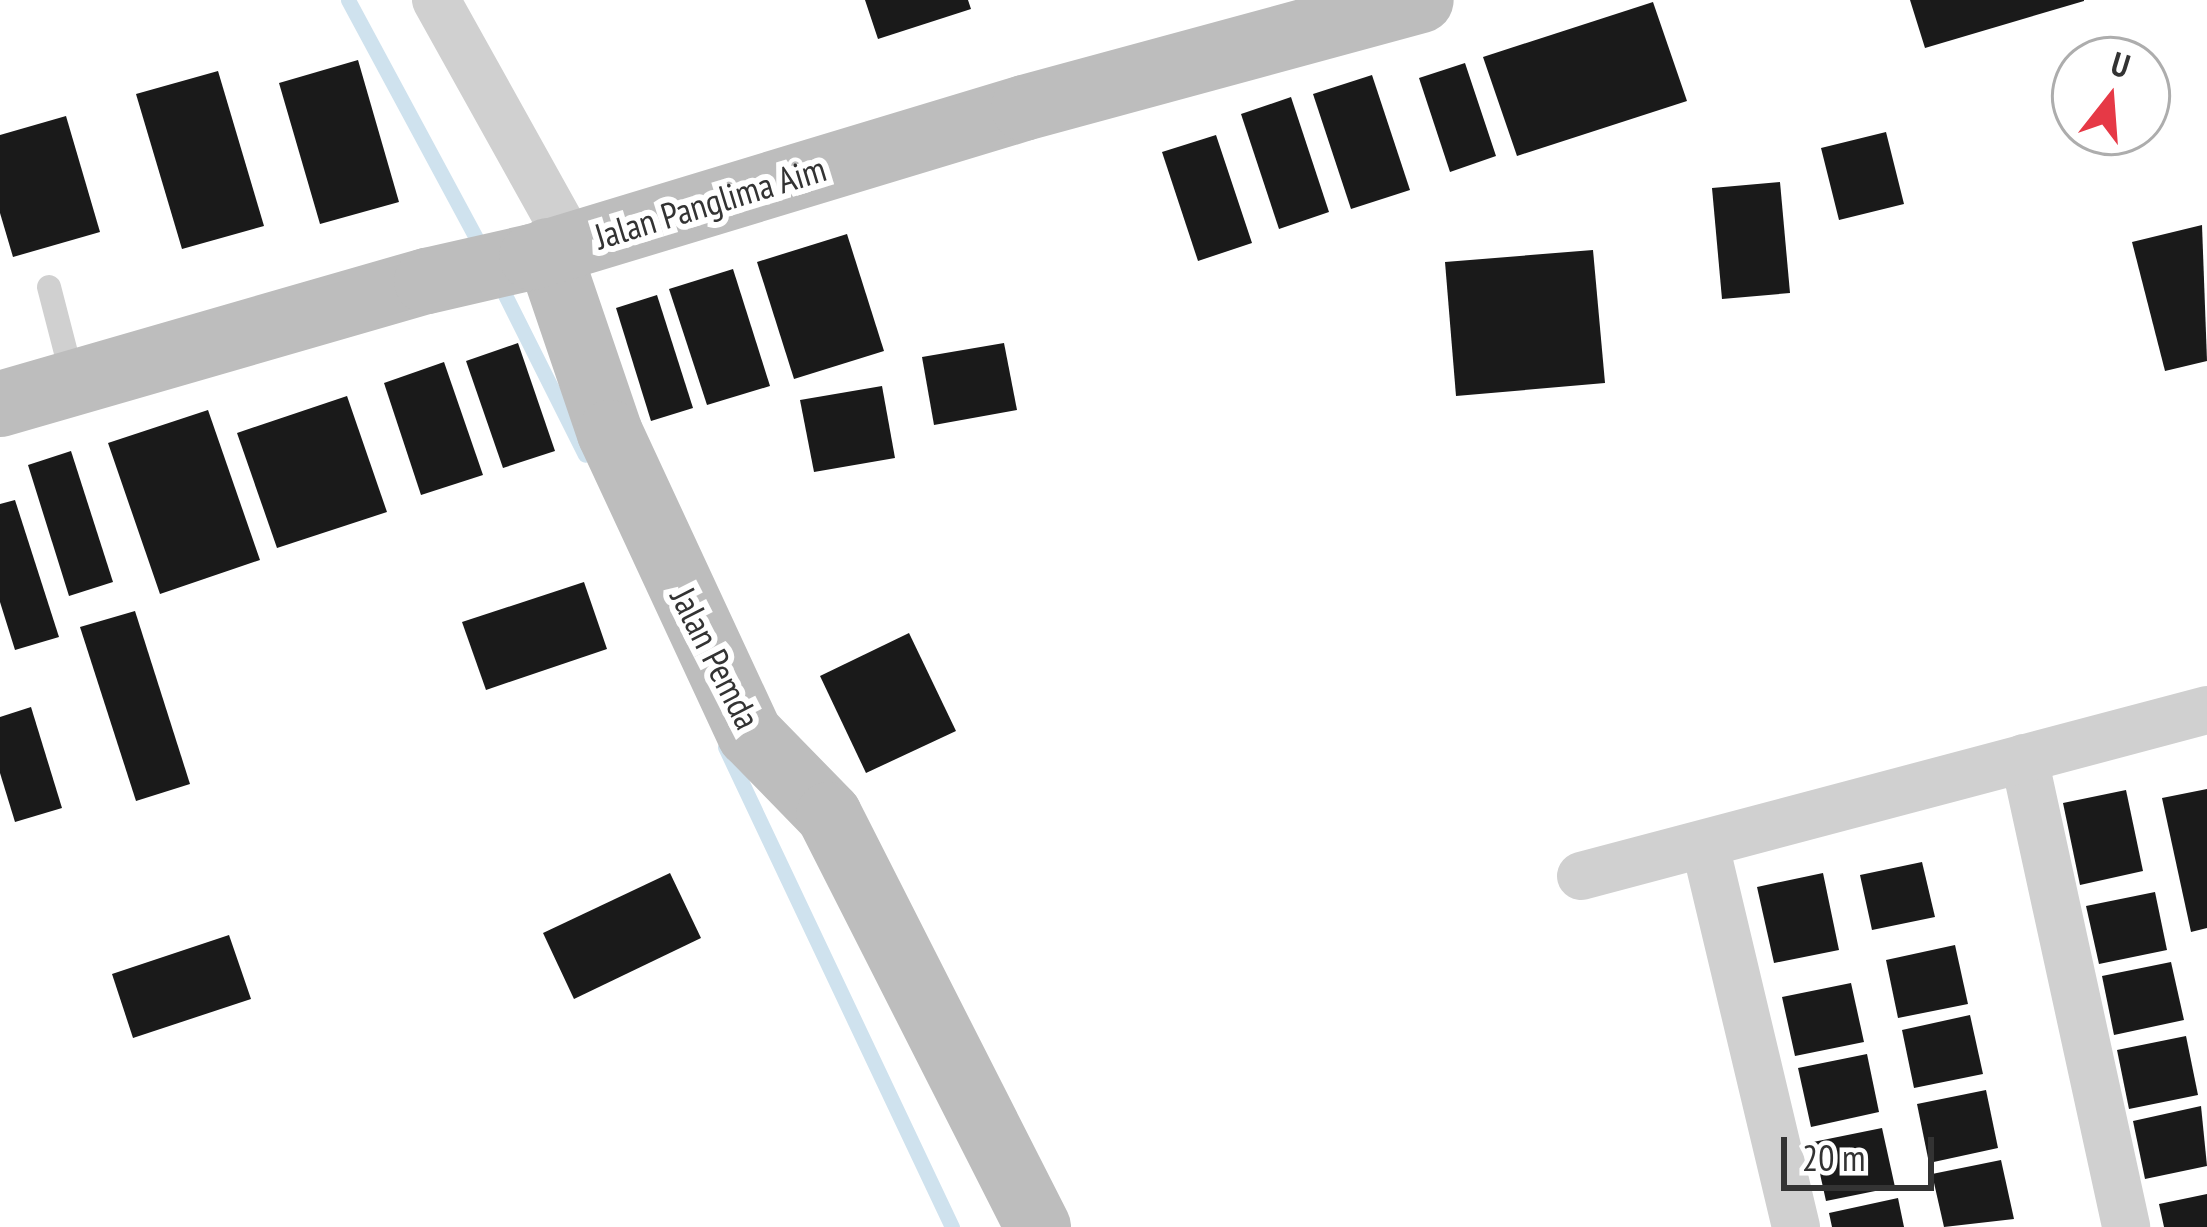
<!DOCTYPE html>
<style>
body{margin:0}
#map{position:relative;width:2207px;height:1227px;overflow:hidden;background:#fff;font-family:"PT Sans Narrow",sans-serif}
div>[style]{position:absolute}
.stream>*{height:15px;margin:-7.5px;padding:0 7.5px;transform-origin:7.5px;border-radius:7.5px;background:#cfe2ee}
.building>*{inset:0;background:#1a1a1a}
.lane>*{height:24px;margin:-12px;padding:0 12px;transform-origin:12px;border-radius:12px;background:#d0d0d0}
.street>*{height:48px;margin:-24px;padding:0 24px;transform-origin:24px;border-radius:24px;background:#d0d0d0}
.secondary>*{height:66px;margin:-33px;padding:0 33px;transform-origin:33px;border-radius:33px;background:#bdbdbd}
span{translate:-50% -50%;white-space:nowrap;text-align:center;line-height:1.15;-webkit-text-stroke:12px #fff;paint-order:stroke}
.street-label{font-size:36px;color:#333}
.north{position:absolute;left:2051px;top:36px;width:120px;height:120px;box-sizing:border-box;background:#fff;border:3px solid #adadad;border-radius:50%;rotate:17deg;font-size:33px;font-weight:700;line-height:48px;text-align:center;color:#333}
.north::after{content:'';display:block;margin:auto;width:42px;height:54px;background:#e63946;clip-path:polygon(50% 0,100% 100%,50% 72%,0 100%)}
.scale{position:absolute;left:1781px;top:1137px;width:153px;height:54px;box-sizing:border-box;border:6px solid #333;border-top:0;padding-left:15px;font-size:36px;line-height:42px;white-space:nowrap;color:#333;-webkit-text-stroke:9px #fff;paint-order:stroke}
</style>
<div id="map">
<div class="stream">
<i style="left:348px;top:0;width:285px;rotate:61.7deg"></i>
<i style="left:499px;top:283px;width:192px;rotate:63.4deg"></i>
<i style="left:725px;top:747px;width:531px;rotate:64.69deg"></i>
</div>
<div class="building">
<i style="clip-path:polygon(865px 0,968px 0,971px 9px,878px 39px)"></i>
<i style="clip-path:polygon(1910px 0,2084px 0,2084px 1px,1925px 48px)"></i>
<i style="clip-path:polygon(1653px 2px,1687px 101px,1517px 156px,1483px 57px)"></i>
<i style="clip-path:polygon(358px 60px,399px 202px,320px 224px,279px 83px)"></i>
<i style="clip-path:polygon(1465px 63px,1496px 156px,1450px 172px,1419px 78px)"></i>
<i style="clip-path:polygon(218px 71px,264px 226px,182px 249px,136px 94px)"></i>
<i style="clip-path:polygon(1372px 75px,1410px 190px,1351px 209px,1313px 94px)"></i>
<i style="clip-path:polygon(1291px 97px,1329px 212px,1279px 229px,1241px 114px)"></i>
<i style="clip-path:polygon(66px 116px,100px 232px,13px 257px,0 213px,0 135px)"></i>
<i style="clip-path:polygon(1886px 132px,1904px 204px,1839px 220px,1821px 148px)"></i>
<i style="clip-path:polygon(1216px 135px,1252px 243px,1198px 261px,1162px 152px)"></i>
<i style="clip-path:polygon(1780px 182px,1790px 293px,1722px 299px,1712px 188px)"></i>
<i style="clip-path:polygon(2202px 225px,2207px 361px,2165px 371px,2132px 242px)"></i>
<i style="clip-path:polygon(847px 234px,884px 351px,794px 379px,757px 262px)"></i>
<i style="clip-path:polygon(1593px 250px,1605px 383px,1456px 396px,1445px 262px)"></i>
<i style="clip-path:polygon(733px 269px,770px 386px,707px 405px,669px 289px)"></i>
<i style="clip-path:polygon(657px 295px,693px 408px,651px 421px,616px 308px)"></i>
<i style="clip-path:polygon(518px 343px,555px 451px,503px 468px,466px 361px)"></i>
<i style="clip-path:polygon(1004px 343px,1017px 410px,934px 425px,922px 357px)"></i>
<i style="clip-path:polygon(444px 362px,483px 475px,421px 495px,384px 383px)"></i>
<i style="clip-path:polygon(882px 386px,895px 458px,814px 472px,800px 400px)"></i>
<i style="clip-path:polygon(347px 396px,387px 512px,277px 548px,237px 433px)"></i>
<i style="clip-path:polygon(208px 410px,260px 560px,160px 594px,108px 443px)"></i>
<i style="clip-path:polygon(71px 451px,113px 582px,69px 596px,28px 465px)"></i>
<i style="clip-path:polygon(15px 500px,59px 637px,15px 650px,0 602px,0 504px)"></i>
<i style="clip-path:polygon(584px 582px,607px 649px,486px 690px,462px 622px)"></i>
<i style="clip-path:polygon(135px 611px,190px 784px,136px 801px,80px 627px)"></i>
<i style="clip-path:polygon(909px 633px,956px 731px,866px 773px,820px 676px)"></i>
<i style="clip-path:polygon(31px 707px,62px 808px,15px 822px,0 773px,0 717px)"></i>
<i style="clip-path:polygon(2207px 789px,2207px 928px,2191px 932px,2162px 798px)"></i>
<i style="clip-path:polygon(2126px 790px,2143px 871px,2080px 885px,2063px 803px)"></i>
<i style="clip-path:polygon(1922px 862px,1935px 917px,1872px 930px,1860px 875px)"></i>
<i style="clip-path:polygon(670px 873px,701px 938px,574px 999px,543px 933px)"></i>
<i style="clip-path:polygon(1823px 873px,1839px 950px,1774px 963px,1757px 887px)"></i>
<i style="clip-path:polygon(2155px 892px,2167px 950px,2099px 964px,2086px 906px)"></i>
<i style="clip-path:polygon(229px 935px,251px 999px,133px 1038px,112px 974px)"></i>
<i style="clip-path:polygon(1955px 945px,1968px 1004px,1898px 1018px,1886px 960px)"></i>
<i style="clip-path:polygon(2171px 962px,2184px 1020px,2114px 1035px,2102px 976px)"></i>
<i style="clip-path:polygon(1851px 983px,1864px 1042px,1795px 1056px,1782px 997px)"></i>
<i style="clip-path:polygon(1970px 1015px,1983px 1074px,1914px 1088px,1902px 1030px)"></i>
<i style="clip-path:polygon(2186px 1036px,2198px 1095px,2129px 1109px,2117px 1050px)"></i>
<i style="clip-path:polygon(1867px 1054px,1879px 1112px,1811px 1127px,1798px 1068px)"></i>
<i style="clip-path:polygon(1986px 1090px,1998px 1148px,1929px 1163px,1917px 1104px)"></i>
<i style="clip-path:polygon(2201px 1106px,2207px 1166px,2145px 1179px,2133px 1121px)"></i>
<i style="clip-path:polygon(1882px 1128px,1895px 1187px,1826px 1201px,1813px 1142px)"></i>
<i style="clip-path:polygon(2001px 1160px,2014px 1219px,1944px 1227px,1932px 1174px)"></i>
<i style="clip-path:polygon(2207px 1194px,2207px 1227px,2164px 1227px,2159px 1204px)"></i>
<i style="clip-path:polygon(1898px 1198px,1904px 1227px,1832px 1227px,1829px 1213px)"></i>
</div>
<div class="lane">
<i style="left:49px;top:287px;width:96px;rotate:75.5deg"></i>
</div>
<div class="street">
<i style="left:436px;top:0;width:278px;rotate:60.9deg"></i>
<i style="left:2024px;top:758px;width:480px;rotate:77.7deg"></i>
<i style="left:1705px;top:845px;width:393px;rotate:76.6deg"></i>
<i style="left:1581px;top:876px;width:648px;rotate:-14.85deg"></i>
</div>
<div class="secondary">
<i style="left:548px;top:251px;width:192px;rotate:71.2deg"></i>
<i style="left:610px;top:433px;width:332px;rotate:65.1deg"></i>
<i style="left:750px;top:734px;width:113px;rotate:45.7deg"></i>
<i style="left:829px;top:815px;width:462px;rotate:63.1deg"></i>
<i style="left:0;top:404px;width:444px;rotate:-16.1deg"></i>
<i style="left:427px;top:281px;width:108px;rotate:-12.9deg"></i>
<i style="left:532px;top:257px;width:514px;rotate:-16.85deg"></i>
<i style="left:1024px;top:108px;width:411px;rotate:-15.2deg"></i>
</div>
<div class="street-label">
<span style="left:710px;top:202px;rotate:-17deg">Jalan Panglima Aim</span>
<span style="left:716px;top:658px;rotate:63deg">Jalan Pemda</span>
</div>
<div class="north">U</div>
<div class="scale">20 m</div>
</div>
